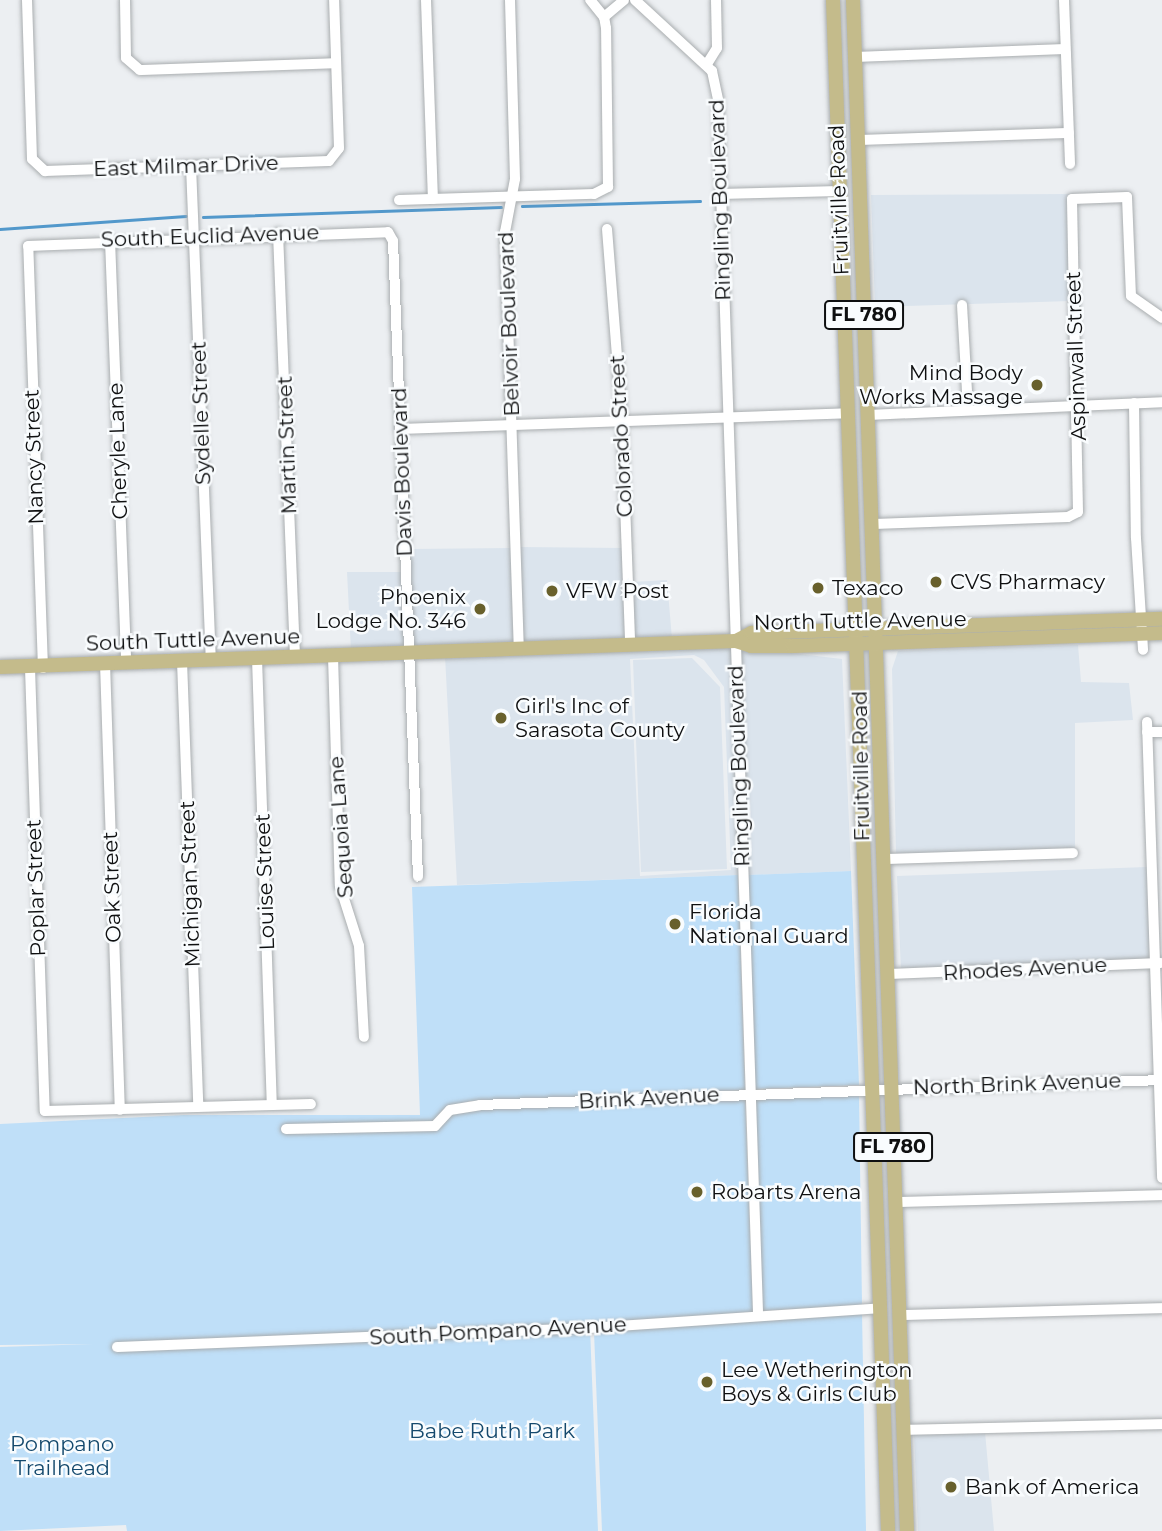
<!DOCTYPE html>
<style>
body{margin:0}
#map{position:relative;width:1162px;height:1531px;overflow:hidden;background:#eceff2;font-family:Montserrat,sans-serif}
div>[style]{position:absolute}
.built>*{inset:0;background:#dbe4ed}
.green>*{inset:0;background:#bfdff8}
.stream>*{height:2.5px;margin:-1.25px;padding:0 1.25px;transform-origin:1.25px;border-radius:1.25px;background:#5298cb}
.roads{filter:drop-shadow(0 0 2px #a9adaf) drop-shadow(0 0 2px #a9adaf)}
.minor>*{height:10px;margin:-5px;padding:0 5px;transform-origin:5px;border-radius:5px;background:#fff}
.major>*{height:14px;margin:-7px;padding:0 7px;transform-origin:7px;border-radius:7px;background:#c4bb8b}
.dots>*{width:19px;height:19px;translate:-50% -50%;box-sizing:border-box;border:4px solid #f9fcfe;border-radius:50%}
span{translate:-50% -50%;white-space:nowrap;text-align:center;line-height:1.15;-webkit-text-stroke:5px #f9fcfe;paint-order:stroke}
.shield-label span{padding:2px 5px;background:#f9fcfe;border:2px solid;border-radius:5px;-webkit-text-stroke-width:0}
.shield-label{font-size:19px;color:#0f1011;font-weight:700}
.street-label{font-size:21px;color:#0f1011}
.poi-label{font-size:21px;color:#0f1011}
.right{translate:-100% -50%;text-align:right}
.left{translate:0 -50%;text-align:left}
.park-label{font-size:21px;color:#14496d}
</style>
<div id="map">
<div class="built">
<i style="clip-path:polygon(1075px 194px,1067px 195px,1070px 301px,875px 307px,871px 195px)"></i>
<i style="clip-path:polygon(520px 547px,622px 548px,625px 641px,523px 645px)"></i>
<i style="clip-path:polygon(511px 548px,515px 645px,414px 649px,410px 549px)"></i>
<i style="clip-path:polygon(347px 572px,402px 572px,406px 649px,351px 651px)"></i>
<i style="clip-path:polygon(667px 580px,672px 639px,634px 640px,632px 582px)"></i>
<i style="clip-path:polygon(evenodd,731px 645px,738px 875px,457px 885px,445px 656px,731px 645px,694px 655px,704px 660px,724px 687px,731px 870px,640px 876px,630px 659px,694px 655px)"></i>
<i style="clip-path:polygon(1078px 645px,1081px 682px,1129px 683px,1133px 720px,1075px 723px,1075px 849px,896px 855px,892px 669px,898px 651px)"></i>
<i style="clip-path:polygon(740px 647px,842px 659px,851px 871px,747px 875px)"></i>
<i style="clip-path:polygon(692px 658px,720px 687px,727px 869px,641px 872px,633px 660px)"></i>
<i style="clip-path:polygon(1147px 867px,1150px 960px,901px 970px,897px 876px)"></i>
<i style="clip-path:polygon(985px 1432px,994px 1531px,918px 1531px,914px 1434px)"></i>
</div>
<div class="green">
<i style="clip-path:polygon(851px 871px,859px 1085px,754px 1089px,747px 875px)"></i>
<i style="clip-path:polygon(738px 875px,745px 1090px,470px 1101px,443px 1110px,433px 1122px,282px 1126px,282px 1133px,437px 1131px,448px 1116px,462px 1110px,745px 1097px,753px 1312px,590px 1324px,113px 1343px,590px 1328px,598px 1531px,127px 1531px,126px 1525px,0 1531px,0 1347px,93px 1344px,0 1345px,0 1124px,184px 1115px,420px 1115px,412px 887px)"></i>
<i style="clip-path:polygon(859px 1093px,862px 1305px,762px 1311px,754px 1097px)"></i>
<i style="clip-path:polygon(862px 1313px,866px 1531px,602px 1531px,594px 1332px)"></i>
</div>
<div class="stream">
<i style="left:522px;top:206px;width:178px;rotate:-1.6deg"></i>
<i style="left:203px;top:217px;width:298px;rotate:-1.9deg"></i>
<i style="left:0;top:229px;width:186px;rotate:-4deg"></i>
</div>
<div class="roads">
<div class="minor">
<i style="left:27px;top:0;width:159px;rotate:88.2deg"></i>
<i style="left:32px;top:159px;width:18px;rotate:43deg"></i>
<i style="left:45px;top:171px;width:284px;rotate:-2deg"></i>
<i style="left:329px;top:161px;width:16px;rotate:-52deg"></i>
<i style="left:339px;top:148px;width:148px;rotate:-91.9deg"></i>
<i style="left:125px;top:0;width:58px;rotate:89deg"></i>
<i style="left:126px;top:58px;width:18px;rotate:41deg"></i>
<i style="left:140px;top:70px;width:196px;rotate:-2deg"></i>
<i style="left:426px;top:0;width:199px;rotate:88deg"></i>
<i style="left:510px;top:0;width:179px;rotate:88.4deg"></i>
<i style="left:515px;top:179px;width:54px;rotate:100.7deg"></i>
<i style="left:505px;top:232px;width:417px;rotate:88.1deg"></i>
<i style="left:635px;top:0;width:105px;rotate:42.7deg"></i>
<i style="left:712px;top:71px;width:30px;rotate:78deg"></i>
<i style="left:718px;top:100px;width:1216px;rotate:88.11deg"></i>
<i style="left:1064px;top:0;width:164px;rotate:87.9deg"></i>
<i style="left:604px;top:17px;width:26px;rotate:-40deg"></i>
<i style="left:855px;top:57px;width:210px;rotate:-2.2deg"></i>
<i style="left:707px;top:64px;width:19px;rotate:-58deg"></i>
<i style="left:717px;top:48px;width:48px;rotate:-91.2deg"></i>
<i style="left:857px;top:140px;width:212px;rotate:-1.9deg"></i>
<i style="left:191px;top:166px;width:494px;rotate:87.7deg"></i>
<i style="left:720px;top:194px;width:119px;rotate:-1.4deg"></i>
<i style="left:399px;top:200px;width:195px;rotate:-1.8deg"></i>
<i style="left:594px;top:194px;width:16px;rotate:-27deg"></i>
<i style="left:608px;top:187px;width:159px;rotate:-90.7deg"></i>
<i style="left:606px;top:28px;width:11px;rotate:-100deg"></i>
<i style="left:604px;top:17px;width:22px;rotate:-129deg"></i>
<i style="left:607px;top:229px;width:193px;rotate:85.5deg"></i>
<i style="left:622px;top:421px;width:223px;rotate:87.9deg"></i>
<i style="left:278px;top:233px;width:424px;rotate:87.7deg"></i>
<i style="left:110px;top:240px;width:423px;rotate:87.8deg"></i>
<i style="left:962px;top:305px;width:104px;rotate:86.7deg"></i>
<i style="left:1134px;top:403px;width:135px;rotate:89.2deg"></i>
<i style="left:1136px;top:538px;width:112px;rotate:86.4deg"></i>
<i style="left:868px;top:415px;width:294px;rotate:-2.5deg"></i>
<i style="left:400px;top:429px;width:448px;rotate:-2deg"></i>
<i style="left:874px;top:524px;width:194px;rotate:-2.1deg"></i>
<i style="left:1068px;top:517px;width:11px;rotate:-27deg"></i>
<i style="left:1078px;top:512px;width:313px;rotate:-91.1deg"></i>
<i style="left:1072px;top:199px;width:55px;rotate:-2.1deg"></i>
<i style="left:1127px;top:197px;width:99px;rotate:87.7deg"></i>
<i style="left:1131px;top:296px;width:38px;rotate:35deg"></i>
<i style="left:333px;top:656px;width:230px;rotate:88.3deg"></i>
<i style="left:340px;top:886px;width:63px;rotate:72.4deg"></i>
<i style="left:359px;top:946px;width:91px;rotate:86.9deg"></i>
<i style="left:257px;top:658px;width:447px;rotate:88.1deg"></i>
<i style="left:182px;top:661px;width:446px;rotate:87.9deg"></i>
<i style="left:105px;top:663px;width:447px;rotate:88.1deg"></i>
<i style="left:30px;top:668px;width:443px;rotate:88.1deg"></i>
<i style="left:45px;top:1111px;width:266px;rotate:-1.5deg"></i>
<i style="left:43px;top:668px;width:422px;rotate:-92deg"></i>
<i style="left:28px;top:246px;width:360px;rotate:-2.2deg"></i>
<i style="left:388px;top:232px;width:10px;rotate:61deg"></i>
<i style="left:393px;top:241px;width:636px;rotate:87.75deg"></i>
<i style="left:1147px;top:722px;width:456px;rotate:88.1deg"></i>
<i style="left:1147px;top:732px;width:15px"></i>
<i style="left:884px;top:859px;width:189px;rotate:-1.8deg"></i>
<i style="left:888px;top:974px;width:273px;rotate:-2.3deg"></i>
<i style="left:286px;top:1129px;width:149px;rotate:-1.2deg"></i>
<i style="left:435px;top:1126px;width:22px;rotate:-47deg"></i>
<i style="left:450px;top:1110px;width:30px;rotate:-9deg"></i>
<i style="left:480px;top:1105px;width:682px;rotate:-2.1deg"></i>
<i style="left:895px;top:1202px;width:267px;rotate:-1.5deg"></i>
<i style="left:900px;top:1315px;width:262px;rotate:-1.5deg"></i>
<i style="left:117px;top:1347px;width:473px;rotate:-2.3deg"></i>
<i style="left:590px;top:1328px;width:291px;rotate:-3.9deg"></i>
<i style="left:904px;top:1430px;width:258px;rotate:-1.3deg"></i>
</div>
<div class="major">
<i style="left:833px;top:0;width:1532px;rotate:87.94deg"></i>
<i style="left:853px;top:0;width:1532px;rotate:87.98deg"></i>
<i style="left:736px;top:641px;width:18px;rotate:-27deg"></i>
<i style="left:752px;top:633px;width:410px;rotate:-2deg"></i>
<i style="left:0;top:667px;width:736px;rotate:-2.02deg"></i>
<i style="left:736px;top:641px;width:16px;rotate:18deg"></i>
<i style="left:751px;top:646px;width:42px"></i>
<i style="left:793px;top:646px;width:369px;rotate:-2deg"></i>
</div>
</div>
<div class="dots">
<i style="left:1037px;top:385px;background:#68602c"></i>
<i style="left:936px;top:582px;background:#68602c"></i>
<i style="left:818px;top:588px;background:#68602c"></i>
<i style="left:552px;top:591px;background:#68602c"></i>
<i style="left:480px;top:609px;background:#68602c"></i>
<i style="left:501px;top:718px;background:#68602c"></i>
<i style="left:675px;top:924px;background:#68602c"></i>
<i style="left:697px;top:1192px;background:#68602c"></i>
<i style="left:707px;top:1382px;background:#68602c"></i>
<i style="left:951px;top:1487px;background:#68602c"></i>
</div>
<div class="shield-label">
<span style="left:864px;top:315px">FL 780</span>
<span style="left:893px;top:1147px">FL 780</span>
</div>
<div class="street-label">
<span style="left:186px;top:166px;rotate:-2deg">East Milmar Drive</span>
<span style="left:720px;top:200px;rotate:-92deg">Ringling Boulevard</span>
<span style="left:839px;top:200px;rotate:-92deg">Fruitville Road</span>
<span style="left:210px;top:236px;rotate:-2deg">South Euclid Avenue</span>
<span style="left:509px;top:324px;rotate:-92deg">Belvoir Boulevard</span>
<span style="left:1076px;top:356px;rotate:-92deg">Aspinwall Street</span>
<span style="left:201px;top:413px;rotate:-92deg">Sydelle Street</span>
<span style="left:621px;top:436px;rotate:-93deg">Colorado Street</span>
<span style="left:287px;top:445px;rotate:-92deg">Martin Street</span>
<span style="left:118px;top:451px;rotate:-92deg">Cheryle Lane</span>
<span style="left:34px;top:457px;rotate:-92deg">Nancy Street</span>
<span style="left:402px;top:472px;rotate:-92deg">Davis Boulevard</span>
<span style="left:860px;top:621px;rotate:-1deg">North Tuttle Avenue</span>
<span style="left:193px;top:640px;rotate:-2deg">South Tuttle Avenue</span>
<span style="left:739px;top:766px;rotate:-92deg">Ringling Boulevard</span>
<span style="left:861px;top:766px;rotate:-91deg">Fruitville Road</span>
<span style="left:341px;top:827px;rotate:-94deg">Sequoia Lane</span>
<span style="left:265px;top:882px;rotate:-92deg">Louise Street</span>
<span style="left:190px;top:884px;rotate:-92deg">Michigan Street</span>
<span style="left:112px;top:887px;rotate:-92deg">Oak Street</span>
<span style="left:36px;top:888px;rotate:-92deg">Poplar Street</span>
<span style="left:1025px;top:969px;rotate:-3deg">Rhodes Avenue</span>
<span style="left:1017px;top:1084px;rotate:-2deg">North Brink Avenue</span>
<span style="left:649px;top:1098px;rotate:-3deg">Brink Avenue</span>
<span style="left:498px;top:1331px;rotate:-3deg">South Pompano Avenue</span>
</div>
<div class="poi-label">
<span class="right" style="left:1023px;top:385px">Mind Body<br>Works Massage</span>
<span class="left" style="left:950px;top:582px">CVS Pharmacy</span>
<span class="left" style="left:832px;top:588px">Texaco</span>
<span class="left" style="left:566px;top:591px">VFW Post</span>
<span class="right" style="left:466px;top:609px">Phoenix<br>Lodge No. 346</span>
<span class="left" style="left:515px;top:718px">Girl's Inc of<br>Sarasota County</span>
<span class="left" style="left:689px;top:924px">Florida<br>National Guard</span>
<span class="left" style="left:711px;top:1192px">Robarts Arena</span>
<span class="left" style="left:721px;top:1382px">Lee Wetherington<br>Boys &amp; Girls Club</span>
<span class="left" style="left:965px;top:1487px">Bank of America</span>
</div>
<div class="park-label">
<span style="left:492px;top:1431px">Babe Ruth Park</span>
<span style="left:62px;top:1456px">Pompano<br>Trailhead</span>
</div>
</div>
